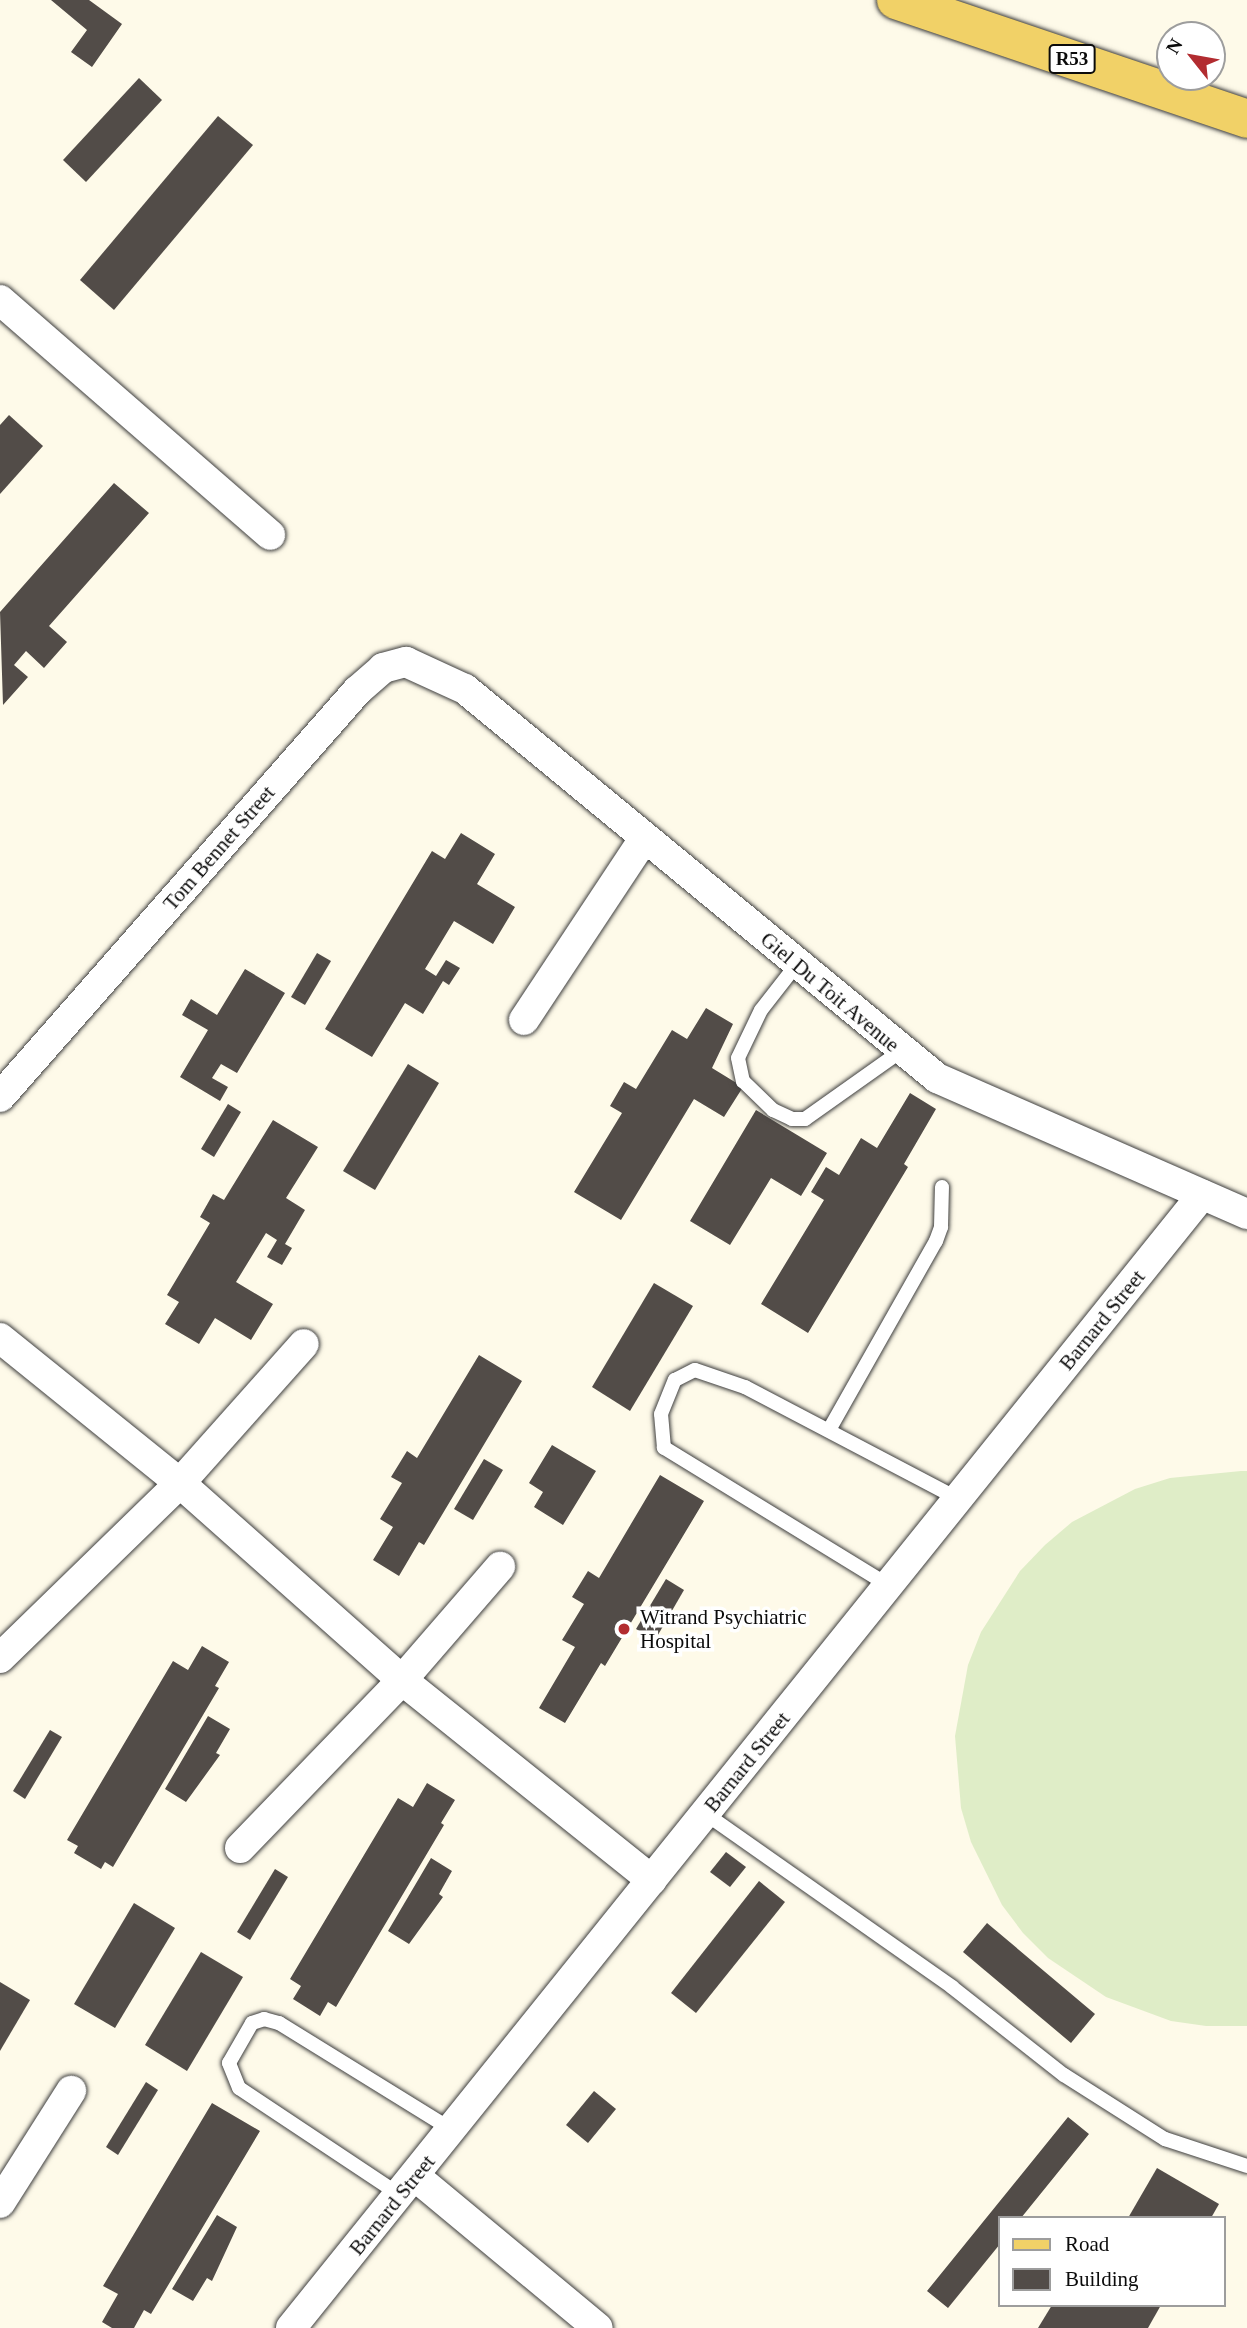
<!DOCTYPE html>
<style>
body{margin:0}
#map{position:relative;width:1247px;height:2328px;overflow:hidden;background:#fefae9;font-family:Georgia,serif}
div>[style]{position:absolute}
.pitch>*{inset:0;background:#dfedc7}
.building>*{inset:0;background:#524c48}
.roads{filter:drop-shadow(0 0 2px #3e3e3e) drop-shadow(0 0 2px #3e3e3e)}
.lane>*{height:14px;margin:-7px;padding:0 7px;transform-origin:7px;border-radius:7px;background:#fff}
.street>*{height:30px;margin:-15px;padding:0 15px;transform-origin:15px;border-radius:15px;background:#fff}
.primary>*{height:38px;margin:-19px;padding:0 19px;transform-origin:19px;border-radius:19px;background:#f1d167}
.dots>*{width:19px;height:19px;translate:-50% -50%;box-sizing:border-box;border:4px solid #fff;border-radius:50%}
span{translate:-50% -50%;white-space:nowrap;text-align:center;line-height:1.15;-webkit-text-stroke:7px #fff;paint-order:stroke}
.shield-label span{padding:2px 5px;background:#fff;border:2px solid;border-radius:5px;-webkit-text-stroke-width:0}
.shield-label{font-size:19px;color:#0b0b0b;font-weight:700}
.street-label{font-size:21px;color:#0b0b0b}
.poi-label{font-size:21px;color:#0b0b0b}
.left{translate:0 -50%;text-align:left}
.legend{position:absolute;left:998px;top:2216px;width:228px;height:91px;box-sizing:border-box;background:#fff;border:2px solid #9d9d9d;margin:0;padding:9px 12px;list-style:none;font-size:21px;color:#0b0b0b}
.legend li{display:flex;align-items:center;gap:14px;height:35px}
.legend b{width:35px;border:2px solid #9d9d9d}
.north{position:absolute;left:1156px;top:21px;width:70px;height:70px;box-sizing:border-box;background:#fff;border:2px solid #9d9d9d;border-radius:50%;rotate:301deg;font-size:19px;font-weight:700;line-height:28px;text-align:center;color:#0b0b0b}
.north::after{content:'';display:block;margin:auto;width:24px;height:32px;background:#b22c30;clip-path:polygon(50% 0,100% 100%,50% 72%,0 100%)}
</style>
<div id="map">
<div class="pitch">
<i style="clip-path:polygon(1241px 1471px,1247px 1471px,1247px 2026px,1206px 2026px,1171px 2021px,1106px 1997px,1048px 1958px,1023px 1933px,1002px 1905px,971px 1842px,961px 1808px,955px 1736px,968px 1665px,981px 1632px,1020px 1571px,1045px 1545px,1072px 1522px,1135px 1489px,1170px 1478px)"></i>
</div>
<div class="building">
<i style="clip-path:polygon(51px 0,89px 0,122px 24px,92px 67px,71px 52px,87px 30px)"></i>
<i style="clip-path:polygon(139px 78px,162px 100px,86px 182px,63px 160px)"></i>
<i style="clip-path:polygon(218px 116px,253px 145px,114px 310px,80px 280px)"></i>
<i style="clip-path:polygon(9px 415px,43px 446px,0 494px,0 425px)"></i>
<i style="clip-path:polygon(114px 483px,149px 513px,49px 626px,67px 642px,44px 668px,26px 651px,14px 665px,28px 677px,3px 705px,0 612px)"></i>
<i style="clip-path:polygon(461px 833px,495px 854px,477px 884px,515px 907px,493px 944px,454px 921px,425px 969px,436px 976px,446px 960px,460px 968px,449px 985px,443px 981px,423px 1014px,405px 1003px,372px 1057px,325px 1029px,432px 851px,445px 859px)"></i>
<i style="clip-path:polygon(317px 953px,331px 961px,305px 1005px,291px 997px)"></i>
<i style="clip-path:polygon(245px 969px,285px 993px,237px 1073px,221px 1064px,212px 1078px,228px 1087px,220px 1101px,180px 1077px,208px 1030px,182px 1015px,191px 999px,217px 1015px)"></i>
<i style="clip-path:polygon(706px 1008px,733px 1024px,712px 1068px,743px 1087px,724px 1117px,694px 1099px,621px 1220px,574px 1192px,622px 1113px,610px 1106px,624px 1082px,636px 1089px,672px 1030px,687px 1039px)"></i>
<i style="clip-path:polygon(408px 1064px,439px 1083px,375px 1190px,343px 1171px)"></i>
<i style="clip-path:polygon(910px 1093px,936px 1109px,904px 1164px,908px 1167px,808px 1333px,761px 1304px,824px 1200px,811px 1192px,826px 1167px,839px 1175px,861px 1138px,877px 1148px)"></i>
<i style="clip-path:polygon(228px 1104px,241px 1112px,214px 1157px,201px 1149px)"></i>
<i style="clip-path:polygon(756px 1110px,827px 1153px,801px 1196px,771px 1178px,730px 1245px,690px 1221px)"></i>
<i style="clip-path:polygon(273px 1120px,318px 1147px,286px 1198px,305px 1210px,285px 1244px,292px 1248px,282px 1265px,267px 1257px,277px 1240px,266px 1233px,236px 1282px,273px 1304px,251px 1340px,215px 1318px,199px 1344px,165px 1324px,179px 1302px,167px 1295px,210px 1223px,200px 1217px,213px 1194px,224px 1200px)"></i>
<i style="clip-path:polygon(654px 1283px,693px 1306px,630px 1411px,592px 1387px)"></i>
<i style="clip-path:polygon(479px 1355px,522px 1381px,424px 1545px,419px 1542px,399px 1576px,373px 1560px,393px 1527px,380px 1519px,402px 1483px,391px 1477px,407px 1451px,417px 1458px)"></i>
<i style="clip-path:polygon(552px 1445px,596px 1471px,563px 1525px,534px 1507px,543px 1492px,529px 1483px)"></i>
<i style="clip-path:polygon(484px 1459px,503px 1470px,473px 1520px,454px 1509px)"></i>
<i style="clip-path:polygon(660px 1475px,704px 1501px,605px 1666px,601px 1663px,565px 1723px,539px 1708px,575px 1647px,562px 1640px,584px 1604px,572px 1597px,588px 1571px,599px 1578px)"></i>
<i style="clip-path:polygon(666px 1579px,684px 1590px,655px 1640px,636px 1629px)"></i>
<i style="clip-path:polygon(202px 1646px,229px 1662px,215px 1686px,219px 1688px,113px 1867px,105px 1862px,101px 1869px,74px 1853px,78px 1846px,67px 1840px,173px 1661px,188px 1670px)"></i>
<i style="clip-path:polygon(208px 1716px,230px 1729px,216px 1753px,220px 1755px,186px 1802px,165px 1789px)"></i>
<i style="clip-path:polygon(50px 1730px,62px 1737px,25px 1799px,13px 1791px)"></i>
<i style="clip-path:polygon(427px 1783px,455px 1800px,441px 1823px,444px 1825px,336px 2007px,328px 2002px,320px 2016px,293px 1999px,301px 1986px,290px 1979px,398px 1798px,413px 1807px)"></i>
<i style="clip-path:polygon(726px 1852px,746px 1867px,730px 1887px,710px 1872px)"></i>
<i style="clip-path:polygon(431px 1858px,452px 1871px,439px 1894px,443px 1897px,409px 1944px,388px 1931px)"></i>
<i style="clip-path:polygon(275px 1869px,288px 1877px,250px 1940px,237px 1932px)"></i>
<i style="clip-path:polygon(759px 1881px,785px 1902px,696px 2013px,671px 1993px)"></i>
<i style="clip-path:polygon(134px 1903px,175px 1928px,115px 2028px,74px 2004px)"></i>
<i style="clip-path:polygon(987px 1923px,1095px 2014px,1071px 2043px,963px 1952px)"></i>
<i style="clip-path:polygon(201px 1952px,243px 1977px,187px 2071px,145px 2045px)"></i>
<i style="clip-path:polygon(0 1982px,30px 2000px,0 2051px)"></i>
<i style="clip-path:polygon(146px 2082px,158px 2090px,118px 2155px,106px 2147px)"></i>
<i style="clip-path:polygon(594px 2091px,616px 2109px,588px 2143px,566px 2125px)"></i>
<i style="clip-path:polygon(212px 2103px,260px 2131px,151px 2314px,144px 2310px,134px 2328px,112px 2328px,102px 2322px,118px 2294px,103px 2286px)"></i>
<i style="clip-path:polygon(1068px 2117px,1089px 2134px,1021px 2218px,1000px 2218px,1000px 2244px,948px 2308px,927px 2291px)"></i>
<i style="clip-path:polygon(1157px 2168px,1219px 2204px,1211px 2218px,1128px 2218px)"></i>
<i style="clip-path:polygon(217px 2215px,237px 2227px,212px 2281px,207px 2278px,193px 2301px,172px 2289px)"></i>
<i style="clip-path:polygon(1052px 2305px,1161px 2305px,1148px 2328px,1038px 2328px)"></i>
</div>
<div class="roads">
<div class="lane">
<i style="left:797px;top:964px;width:58px;rotate:128deg"></i>
<i style="left:761px;top:1010px;width:53px;rotate:115.6deg"></i>
<i style="left:738px;top:1058px;width:24px;rotate:78deg"></i>
<i style="left:743px;top:1081px;width:42px;rotate:44deg"></i>
<i style="left:773px;top:1110px;width:21px;rotate:25deg"></i>
<i style="left:792px;top:1119px;width:13px"></i>
<i style="left:805px;top:1119px;width:118px;rotate:-35.3deg"></i>
<i style="left:829px;top:1430px;width:217px;rotate:-60.5deg"></i>
<i style="left:936px;top:1241px;width:15px;rotate:-70deg"></i>
<i style="left:941px;top:1227px;width:40px;rotate:-88.6deg"></i>
<i style="left:888px;top:1585px;width:263px;rotate:-148.5deg"></i>
<i style="left:664px;top:1448px;width:34px;rotate:-95deg"></i>
<i style="left:661px;top:1414px;width:37px;rotate:-68deg"></i>
<i style="left:675px;top:1380px;width:22px;rotate:-27deg"></i>
<i style="left:695px;top:1370px;width:53px;rotate:18.8deg"></i>
<i style="left:745px;top:1387px;width:241px;rotate:27.7deg"></i>
<i style="left:706px;top:1814px;width:301px;rotate:35.1deg"></i>
<i style="left:952px;top:1987px;width:142px;rotate:38.2deg"></i>
<i style="left:1064px;top:2075px;width:120px;rotate:32.4deg"></i>
<i style="left:1165px;top:2139px;width:86px;rotate:18.2deg"></i>
<i style="left:400px;top:2195px;width:193px;rotate:-146.4deg"></i>
<i style="left:239px;top:2088px;width:27px;rotate:-112deg"></i>
<i style="left:229px;top:2063px;width:46px;rotate:-60.1deg"></i>
<i style="left:252px;top:2023px;width:13px;rotate:-18deg"></i>
<i style="left:264px;top:2019px;width:16px;rotate:15deg"></i>
<i style="left:279px;top:2023px;width:203px;rotate:31.7deg"></i>
</div>
<div class="street">
<i style="left:0;top:300px;width:358px;rotate:41deg"></i>
<i style="left:524px;top:1020px;width:217px;rotate:-56.5deg"></i>
<i style="left:0;top:1097px;width:541px;rotate:-48.67deg"></i>
<i style="left:357px;top:691px;width:35px;rotate:-41deg"></i>
<i style="left:383px;top:668px;width:24px;rotate:-15deg"></i>
<i style="left:406px;top:662px;width:65px;rotate:24.6deg"></i>
<i style="left:465px;top:689px;width:612px;rotate:39.49deg"></i>
<i style="left:937px;top:1078px;width:339px;rotate:23.7deg"></i>
<i style="left:0;top:1338px;width:231px;rotate:38.9deg"></i>
<i style="left:180px;top:1483px;width:297px;rotate:41.6deg"></i>
<i style="left:402px;top:1680px;width:320px;rotate:38.7deg"></i>
<i style="left:0;top:1658px;width:251px;rotate:-44.2deg"></i>
<i style="left:180px;top:1483px;width:186px;rotate:-48.3deg"></i>
<i style="left:240px;top:1848px;width:233px;rotate:-46deg"></i>
<i style="left:402px;top:1680px;width:150px;rotate:-49.1deg"></i>
<i style="left:416px;top:2177px;width:236px;rotate:39.7deg"></i>
<i style="left:0;top:2203px;width:133px;rotate:-57.6deg"></i>
<i style="left:291px;top:2328px;width:1454px;rotate:-51.2deg"></i>
</div>
<div class="primary">
<i style="left:896px;top:0;width:371px;rotate:18.7deg"></i>
</div>
</div>
<div class="dots">
<i style="left:624px;top:1629px;background:#b22c30"></i>
</div>
<div class="shield-label">
<span style="left:1072px;top:59px">R53</span>
</div>
<div class="street-label">
<span style="left:219px;top:848px;rotate:-49deg">Tom Bennet Street</span>
<span style="left:830px;top:992px;rotate:40deg">Giel Du Toit Avenue</span>
<span style="left:1102px;top:1320px;rotate:-51deg">Barnard Street</span>
<span style="left:747px;top:1762px;rotate:-51deg">Barnard Street</span>
<span style="left:392px;top:2205px;rotate:-51deg">Barnard Street</span>
</div>
<div class="poi-label">
<span class="left" style="left:640px;top:1629px">Witrand Psychiatric<br>Hospital</span>
</div>
<ul class="legend">
<li><b style="height:9px;background:#f1d167"></b>Road</li>
<li><b style="height:19px;background:#524c48"></b>Building</li>
</ul>
<div class="north">N</div>
</div>
